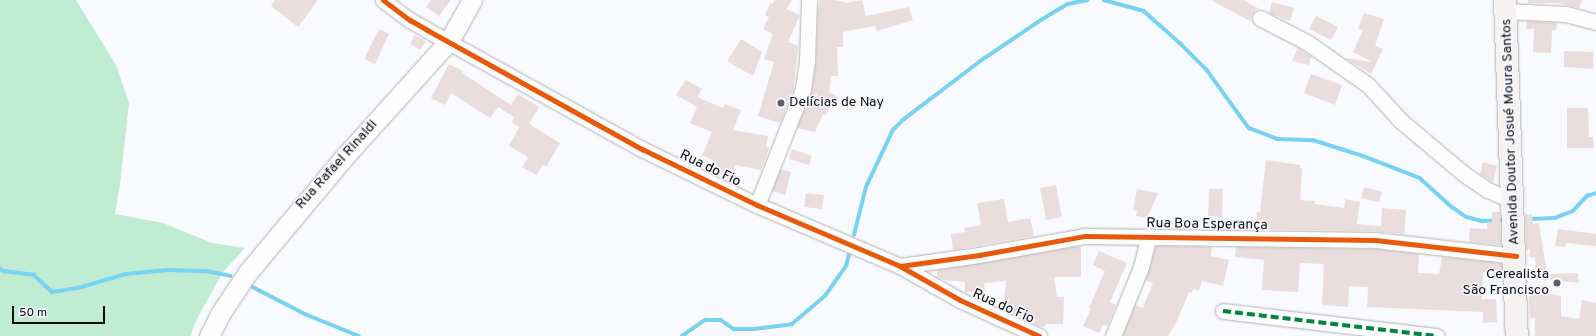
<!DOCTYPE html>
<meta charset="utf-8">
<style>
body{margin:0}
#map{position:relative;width:1596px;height:336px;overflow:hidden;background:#f9fafd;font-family:Overpass,sans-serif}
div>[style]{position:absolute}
.green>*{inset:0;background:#c0ecd4}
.stream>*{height:3.5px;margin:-1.75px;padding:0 1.75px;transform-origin:1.75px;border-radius:1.75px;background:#78d3f2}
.building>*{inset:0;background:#e9dddd}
.roads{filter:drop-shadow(0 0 1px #b1b1b4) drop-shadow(0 0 1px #b1b1b4)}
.minor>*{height:15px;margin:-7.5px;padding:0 7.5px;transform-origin:7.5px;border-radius:7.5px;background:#fefeff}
.tertiary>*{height:19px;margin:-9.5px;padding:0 9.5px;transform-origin:9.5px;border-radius:9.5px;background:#fefeff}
.primary>*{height:22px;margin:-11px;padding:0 11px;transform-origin:11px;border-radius:11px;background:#f7f3f2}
.quiet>*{height:4px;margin-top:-2px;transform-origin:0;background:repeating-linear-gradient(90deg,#00873e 0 8px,transparent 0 12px)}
.cycleway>*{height:5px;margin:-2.5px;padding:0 2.5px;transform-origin:2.5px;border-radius:2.5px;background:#e8590c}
.dots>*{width:11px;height:11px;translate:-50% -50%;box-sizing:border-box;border:2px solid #f7f9ff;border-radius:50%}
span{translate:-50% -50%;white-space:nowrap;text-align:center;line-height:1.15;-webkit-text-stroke:3px #f7f9ff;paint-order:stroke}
.poi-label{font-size:14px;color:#0b0c0e}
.left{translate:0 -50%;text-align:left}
.right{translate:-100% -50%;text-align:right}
.street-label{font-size:14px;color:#0b0c0e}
.scale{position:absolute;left:12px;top:306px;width:93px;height:18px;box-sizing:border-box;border:2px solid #0b0c0e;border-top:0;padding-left:5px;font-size:12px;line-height:14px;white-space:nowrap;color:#0b0c0e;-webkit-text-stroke:3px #f7f9ff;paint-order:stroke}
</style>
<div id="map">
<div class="green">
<i style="clip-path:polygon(0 0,76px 0,116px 65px,129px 103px,120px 184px,115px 214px,163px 223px,212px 243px,245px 248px,223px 272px,197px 319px,190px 336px,0 336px)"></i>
</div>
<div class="stream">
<i style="left:1104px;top:0;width:41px;rotate:15.4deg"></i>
<i style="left:1144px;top:11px;width:48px;rotate:41.6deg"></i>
<i style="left:1180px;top:43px;width:38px;rotate:45deg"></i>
<i style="left:1207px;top:70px;width:72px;rotate:54.1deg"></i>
<i style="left:1249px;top:128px;width:30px;rotate:21deg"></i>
<i style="left:1277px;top:139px;width:36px;rotate:2deg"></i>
<i style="left:1313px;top:140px;width:52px;rotate:17.7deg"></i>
<i style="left:1363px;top:156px;width:61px;rotate:21.1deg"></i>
<i style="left:1420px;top:178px;width:43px;rotate:42.2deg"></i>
<i style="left:1452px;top:207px;width:18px;rotate:34deg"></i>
<i style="left:1467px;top:217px;width:16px;rotate:15deg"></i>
<i style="left:1482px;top:221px;width:21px;rotate:-3deg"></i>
<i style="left:1529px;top:219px;width:26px;rotate:-2deg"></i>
<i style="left:1555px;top:218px;width:19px;rotate:-21deg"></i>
<i style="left:1573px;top:211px;width:21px;rotate:-47deg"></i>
<i style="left:1587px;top:196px;width:9px;rotate:-18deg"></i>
<i style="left:854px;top:235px;width:49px;rotate:-76deg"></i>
<i style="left:866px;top:187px;width:63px;rotate:-64.7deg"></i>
<i style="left:893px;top:130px;width:14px;rotate:-45deg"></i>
<i style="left:903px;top:120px;width:96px;rotate:-37.3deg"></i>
<i style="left:979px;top:62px;width:75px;rotate:-34.1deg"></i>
<i style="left:1041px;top:20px;width:31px;rotate:-31deg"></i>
<i style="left:1068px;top:4px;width:20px;rotate:-11deg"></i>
<i style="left:0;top:268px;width:4px;rotate:45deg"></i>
<i style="left:3px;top:271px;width:31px;rotate:7deg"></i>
<i style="left:34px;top:275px;width:25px;rotate:43deg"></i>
<i style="left:52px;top:292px;width:26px;rotate:-9deg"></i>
<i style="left:78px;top:288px;width:50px;rotate:-16.3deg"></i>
<i style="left:126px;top:274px;width:42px;rotate:-5.4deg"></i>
<i style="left:168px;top:270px;width:38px;rotate:2deg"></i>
<i style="left:206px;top:271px;width:25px;rotate:11deg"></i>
<i style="left:251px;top:286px;width:61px;rotate:27.4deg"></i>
<i style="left:305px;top:314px;width:58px;rotate:22.2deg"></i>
<i style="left:682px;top:336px;width:28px;rotate:-35deg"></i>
<i style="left:705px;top:320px;width:16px"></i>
<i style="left:721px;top:320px;width:16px;rotate:35deg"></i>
<i style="left:734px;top:329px;width:20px"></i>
<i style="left:754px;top:329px;width:38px;rotate:-7deg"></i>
<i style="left:792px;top:324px;width:43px;rotate:-40.3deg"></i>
<i style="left:825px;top:296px;width:37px;rotate:-55deg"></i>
<i style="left:846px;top:266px;width:11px;rotate:-75deg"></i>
</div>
<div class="building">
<i style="clip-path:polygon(275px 0,318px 0,298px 27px,271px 6px)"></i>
<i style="clip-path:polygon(431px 0,451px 0,439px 16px,426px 7px)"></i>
<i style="clip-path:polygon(775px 0,792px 0,786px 9px,800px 15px,788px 42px,798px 46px,794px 87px,780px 123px,758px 116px,774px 62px,764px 59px,773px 34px,763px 29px,769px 17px,765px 15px,770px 3px,772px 4px)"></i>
<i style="clip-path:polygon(820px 0,835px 0,846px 3px,862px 0,866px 16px,909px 7px,913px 20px,877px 31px,875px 26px,843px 32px,843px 47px,837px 47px,838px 76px,831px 76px,829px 92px,838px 97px,833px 107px,830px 105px,825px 116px,823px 114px,815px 132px,797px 128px,812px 90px,816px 61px,818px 10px)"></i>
<i style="clip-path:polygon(1211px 0,1243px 0,1258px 8px,1252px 14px,1250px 21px)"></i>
<i style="clip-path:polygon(1528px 0,1582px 0,1579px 8px,1558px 3px,1528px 3px)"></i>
<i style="clip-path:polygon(1272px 2px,1294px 8px,1290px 21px,1269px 13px)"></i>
<i style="clip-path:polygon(1364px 13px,1384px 19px,1375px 46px,1383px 49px,1371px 74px,1345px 58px,1372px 62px,1353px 52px,1363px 30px,1358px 29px)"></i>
<i style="clip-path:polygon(1316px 16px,1338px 27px,1331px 40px,1309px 29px)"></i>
<i style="clip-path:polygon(1527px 21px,1557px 23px,1556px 30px,1552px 30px,1551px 53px,1533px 52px,1534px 29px,1526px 29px)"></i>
<i style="clip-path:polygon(379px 29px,389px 34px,375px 64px,364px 59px)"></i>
<i style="clip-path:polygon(415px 35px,426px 42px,420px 50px,410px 44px)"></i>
<i style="clip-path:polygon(741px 39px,762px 52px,753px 76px,727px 61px)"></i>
<i style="clip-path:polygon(1298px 48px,1311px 56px,1309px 65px,1292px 61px)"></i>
<i style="clip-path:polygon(1564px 51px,1593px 52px,1593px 69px,1564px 67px)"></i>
<i style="clip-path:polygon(449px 64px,463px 71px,462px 73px,511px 105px,518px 94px,539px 107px,529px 124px,560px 143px,546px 167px,543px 165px,537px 175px,522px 167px,528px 158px,526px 156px,509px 146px,519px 127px,512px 122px,514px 117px,498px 107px,490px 118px,451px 93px,445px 105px,431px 98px)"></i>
<i style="clip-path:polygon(1311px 74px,1342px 85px,1335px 105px,1304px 93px)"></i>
<i style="clip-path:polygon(686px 80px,702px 89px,697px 97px,723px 108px,725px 104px,741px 110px,733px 130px,768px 136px,766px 147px,769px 147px,768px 152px,761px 170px,735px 165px,732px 175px,715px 170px,717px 162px,702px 155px,712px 132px,690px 123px,697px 107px,676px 95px)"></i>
<i style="clip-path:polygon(1567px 108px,1588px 108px,1589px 137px,1593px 137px,1594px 148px,1567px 148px)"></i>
<i style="clip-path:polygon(792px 149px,812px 156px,809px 165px,789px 159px)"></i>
<i style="clip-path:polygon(1266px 160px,1300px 165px,1300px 168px,1302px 168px,1300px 200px,1315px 201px,1315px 204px,1344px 208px,1345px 199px,1360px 202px,1357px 224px,1381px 226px,1382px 208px,1406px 210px,1404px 234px,1375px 231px,1255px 229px,1257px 212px,1260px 212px)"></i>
<i style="clip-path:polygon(1483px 162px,1497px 166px,1493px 182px,1480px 174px)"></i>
<i style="clip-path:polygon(781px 169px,791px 172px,785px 195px,772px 191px)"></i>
<i style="clip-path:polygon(1056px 185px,1062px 217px,1046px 220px,1040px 188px)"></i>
<i style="clip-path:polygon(1364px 187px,1382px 192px,1379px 202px,1361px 198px)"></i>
<i style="clip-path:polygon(1137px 189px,1158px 193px,1147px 218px,1136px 216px,1137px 211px,1133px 210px)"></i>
<i style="clip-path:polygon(1209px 189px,1223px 189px,1222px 217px,1208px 216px)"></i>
<i style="clip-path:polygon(806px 193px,824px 195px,822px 209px,804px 207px)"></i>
<i style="clip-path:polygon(1004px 199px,1008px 222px,1030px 218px,1034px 236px,953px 250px,951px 234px,965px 232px,964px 228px,981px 225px,977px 203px)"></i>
<i style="clip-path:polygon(1492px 212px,1500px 212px,1501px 245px,1469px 242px,1470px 228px,1487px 229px,1487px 223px,1492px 223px)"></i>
<i style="clip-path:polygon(1532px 214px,1533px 224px,1539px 223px,1548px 280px,1536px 279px,1535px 258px,1529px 257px,1530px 249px,1526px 250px,1525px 215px)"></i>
<i style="clip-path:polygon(1558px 229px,1596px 234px,1596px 246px,1566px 243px,1565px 247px,1555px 246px)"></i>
<i style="clip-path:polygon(1156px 246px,1212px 247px,1211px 256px,1229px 260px,1223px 286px,1202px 281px,1199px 291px,1193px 289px,1192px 293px,1189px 292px,1177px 321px,1168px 336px,1123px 336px,1135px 305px,1143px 308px,1153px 283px,1145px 281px)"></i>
<i style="clip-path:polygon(1075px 247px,1081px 247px,1081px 277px,1054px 277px,1057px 297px,1064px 297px,1063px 324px,1045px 324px,1045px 327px,1040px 326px,1034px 324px,1035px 318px,1017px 316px,1013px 314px,1014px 312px,1003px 310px,1006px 281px,984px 283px,985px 291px,965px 292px,965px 282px,944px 280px,937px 276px,937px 270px)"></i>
<i style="clip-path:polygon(1236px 247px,1374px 249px,1419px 254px,1418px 273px,1439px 274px,1442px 257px,1502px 263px,1502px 273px,1483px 272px,1482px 299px,1496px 299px,1497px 322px,1483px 323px,1483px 312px,1367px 307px,1368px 287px,1349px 286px,1348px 307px,1322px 305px,1324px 264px,1300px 263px,1298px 292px,1262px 290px,1264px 260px,1235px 257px)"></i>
<i style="clip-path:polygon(1099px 251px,1127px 263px,1110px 302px,1116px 305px,1107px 326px,1103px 325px,1099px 333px,1083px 326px,1091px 309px,1089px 308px,1105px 271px,1093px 265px)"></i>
<i style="clip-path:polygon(1578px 273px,1579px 283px,1550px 280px,1550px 274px)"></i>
<i style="clip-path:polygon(1536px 291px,1561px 296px,1561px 316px,1579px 319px,1582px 300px,1596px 303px,1596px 336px,1535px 336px,1535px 318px,1530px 318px,1529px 296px,1537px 294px)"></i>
</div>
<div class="roads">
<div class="minor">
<i style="left:383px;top:0;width:34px;rotate:37deg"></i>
<i style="left:410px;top:20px;width:20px;rotate:30deg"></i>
<i style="left:427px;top:30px;width:246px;rotate:29deg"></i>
<i style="left:642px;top:149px;width:128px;rotate:26deg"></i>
<i style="left:757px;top:205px;width:155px;rotate:23.1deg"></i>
<i style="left:900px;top:266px;width:69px;rotate:29.5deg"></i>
<i style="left:960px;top:300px;width:87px;rotate:24.5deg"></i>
<i style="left:1506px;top:11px;width:60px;rotate:2.9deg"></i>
<i style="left:1566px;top:14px;width:31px;rotate:15deg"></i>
<i style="left:1260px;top:18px;width:54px;rotate:27.5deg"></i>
<i style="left:1308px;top:43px;width:73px;rotate:35deg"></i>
<i style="left:1368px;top:85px;width:49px;rotate:47.5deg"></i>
<i style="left:1401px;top:121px;width:82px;rotate:40.1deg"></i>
<i style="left:1464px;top:174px;width:29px;rotate:34deg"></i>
<i style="left:1488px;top:190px;width:27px;rotate:24deg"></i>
<i style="left:757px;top:205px;width:125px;rotate:-68.4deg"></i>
<i style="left:803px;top:89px;width:28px;rotate:-82deg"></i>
<i style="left:807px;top:61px;width:61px;rotate:-88.1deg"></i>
<i style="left:900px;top:266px;width:80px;rotate:-7.9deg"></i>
<i style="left:979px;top:255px;width:108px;rotate:-10.2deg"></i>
<i style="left:1085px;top:236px;width:290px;rotate:0.8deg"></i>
<i style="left:1375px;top:240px;width:142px;rotate:6.5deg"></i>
<i style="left:1223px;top:311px;width:215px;rotate:6.7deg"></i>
<i style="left:1113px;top:336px;width:74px;rotate:-67.9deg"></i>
<i style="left:1141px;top:267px;width:32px;rotate:-76deg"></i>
</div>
<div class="tertiary">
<i style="left:209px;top:336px;width:25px;rotate:-63deg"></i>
<i style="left:220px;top:314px;width:50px;rotate:-56.3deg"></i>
<i style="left:248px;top:272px;width:153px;rotate:-50.1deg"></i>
<i style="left:346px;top:155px;width:154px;rotate:-47.9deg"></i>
<i style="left:449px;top:41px;width:47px;rotate:-60.7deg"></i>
</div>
<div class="primary">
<i style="left:1505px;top:0;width:336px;rotate:88deg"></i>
</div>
</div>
<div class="quiet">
<i style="left:1223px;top:311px;width:215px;rotate:6.7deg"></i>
</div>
<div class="cycleway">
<i style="left:383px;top:0;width:34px;rotate:37deg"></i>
<i style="left:410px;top:20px;width:20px;rotate:30deg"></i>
<i style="left:427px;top:30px;width:246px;rotate:29deg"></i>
<i style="left:642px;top:149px;width:128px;rotate:26deg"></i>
<i style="left:757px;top:205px;width:155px;rotate:23.1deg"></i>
<i style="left:900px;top:266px;width:69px;rotate:29.5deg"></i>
<i style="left:960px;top:300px;width:87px;rotate:24.5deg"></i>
<i style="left:900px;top:266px;width:80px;rotate:-7.9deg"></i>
<i style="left:979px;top:255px;width:108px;rotate:-10.2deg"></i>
<i style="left:1085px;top:236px;width:290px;rotate:0.8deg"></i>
<i style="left:1375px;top:240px;width:142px;rotate:6.5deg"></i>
</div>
<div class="dots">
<i style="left:781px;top:103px;background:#5e5f62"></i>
<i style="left:1557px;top:283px;background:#5e5f62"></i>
</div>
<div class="poi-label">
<span class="left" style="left:789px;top:103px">Delícias de Nay</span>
<span class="right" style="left:1549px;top:283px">Cerealista<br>São Francisco</span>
</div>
<div class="street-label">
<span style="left:1511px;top:132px;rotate:-92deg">Avenida Doutor Josué Moura Santos</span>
<span style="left:337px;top:165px;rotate:-48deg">Rua Rafael Rinaldi</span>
<span style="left:710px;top:169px;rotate:26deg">Rua do Fio</span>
<span style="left:1207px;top:225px;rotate:1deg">Rua Boa Esperança</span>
<span style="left:1003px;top:307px;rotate:24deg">Rua do Fio</span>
</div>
<div class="scale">50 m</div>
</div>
